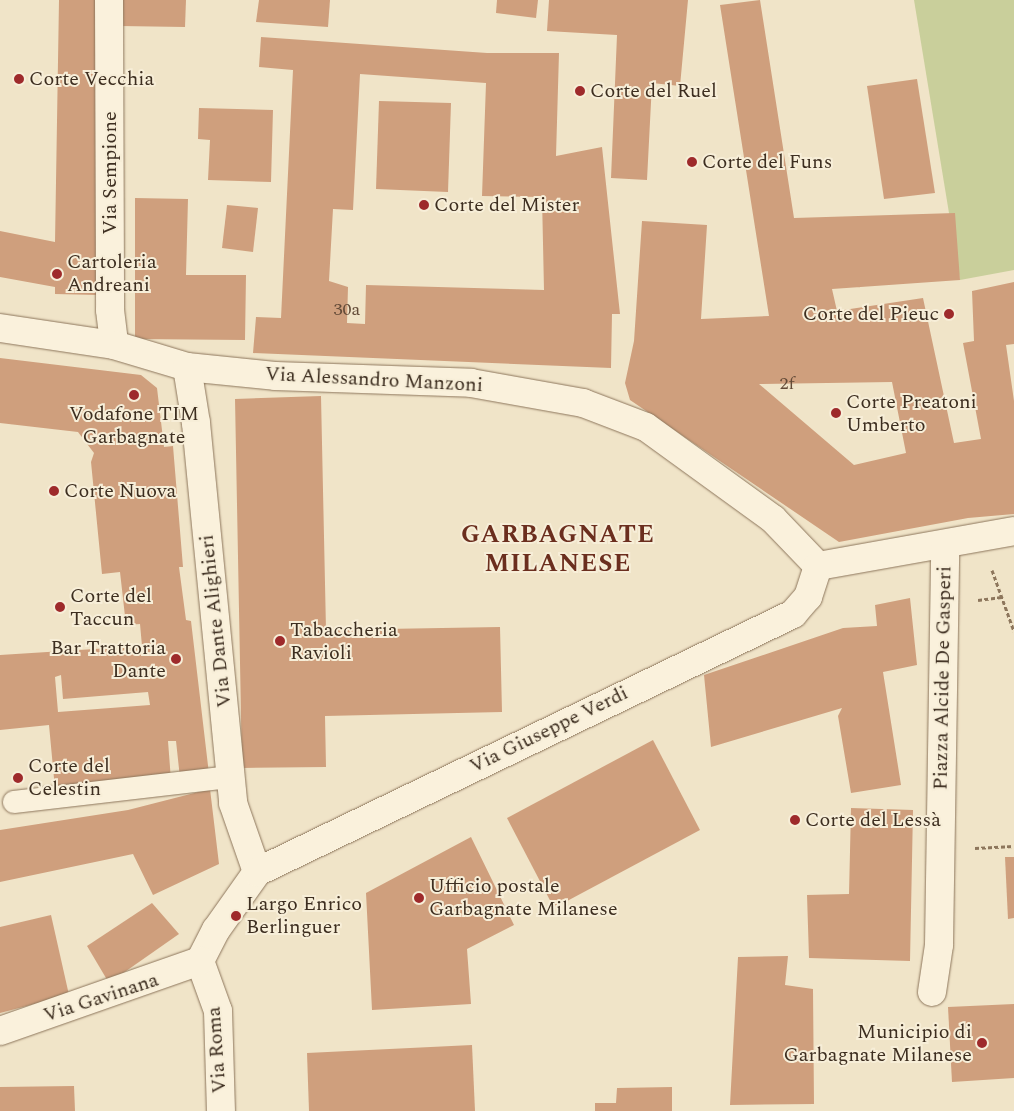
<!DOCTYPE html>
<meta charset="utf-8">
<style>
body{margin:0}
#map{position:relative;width:1014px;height:1111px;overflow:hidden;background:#f0e4c8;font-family:Spectral,serif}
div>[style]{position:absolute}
.green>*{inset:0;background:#c9cf9b}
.building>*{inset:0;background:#cf9f7d}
.path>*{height:3px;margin-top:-1.5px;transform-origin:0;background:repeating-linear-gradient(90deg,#8d765c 0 4px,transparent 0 6.5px)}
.roads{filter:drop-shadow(0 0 1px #8d765c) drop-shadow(0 0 1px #8d765c)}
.lane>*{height:22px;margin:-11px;padding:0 11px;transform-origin:11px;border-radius:11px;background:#faf1dc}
.street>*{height:28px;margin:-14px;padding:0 14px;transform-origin:14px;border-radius:14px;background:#faf1dc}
.dots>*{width:14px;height:14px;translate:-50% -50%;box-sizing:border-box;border:2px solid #f7eed8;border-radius:50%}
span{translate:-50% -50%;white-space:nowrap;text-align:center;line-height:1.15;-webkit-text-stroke:4px #f7eed8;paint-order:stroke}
.number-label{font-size:18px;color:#624a37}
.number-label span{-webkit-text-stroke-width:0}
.poi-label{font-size:20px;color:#3d2e20}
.left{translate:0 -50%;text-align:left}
.right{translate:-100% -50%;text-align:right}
.street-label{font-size:20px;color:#3d2e20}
.district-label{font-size:25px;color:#6b2e1e;font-weight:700;letter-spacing:1px}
</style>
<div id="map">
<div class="green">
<i style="clip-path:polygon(914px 0,1014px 0,1014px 270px,960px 280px)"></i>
</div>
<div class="building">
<i style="clip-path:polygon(59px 0,95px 0,97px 295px,55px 294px,55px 287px,0 277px,0 231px,55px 242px)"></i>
<i style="clip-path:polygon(120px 0,186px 0,185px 27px,120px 26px)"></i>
<i style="clip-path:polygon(259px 0,330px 0,328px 27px,256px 22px)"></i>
<i style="clip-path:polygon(497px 0,538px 0,536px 18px,496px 13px)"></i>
<i style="clip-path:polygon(549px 0,688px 0,680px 86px,652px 83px,647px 180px,611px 178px,617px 35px,547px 31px)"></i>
<i style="clip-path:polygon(evenodd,760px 0,794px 218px,955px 213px,960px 280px,832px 289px,837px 311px,923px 298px,954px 443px,981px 439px,963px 343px,974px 341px,972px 291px,1014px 282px,1014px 344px,1006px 345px,1014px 401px,1014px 514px,968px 518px,839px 542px,630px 400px,625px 383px,634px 341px,642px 221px,707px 225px,701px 319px,769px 316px,720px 5px,760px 0,892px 382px,906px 453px,854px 465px,759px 384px,892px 382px)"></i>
<i style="clip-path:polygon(evenodd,261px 37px,487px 53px,559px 53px,556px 156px,602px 147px,620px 314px,612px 314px,611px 368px,253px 353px,256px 317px,281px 318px,293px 70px,259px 67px,261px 37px,360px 74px,486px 83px,482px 196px,542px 197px,544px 290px,366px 285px,365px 324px,347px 323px,348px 287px,329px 281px,333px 209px,353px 210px,360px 74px)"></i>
<i style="clip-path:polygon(917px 79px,935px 193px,884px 199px,867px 86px)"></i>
<i style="clip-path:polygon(379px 101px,451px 103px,448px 192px,376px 189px)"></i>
<i style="clip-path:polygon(199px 108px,273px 110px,271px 182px,208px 180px,210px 140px,198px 139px)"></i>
<i style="clip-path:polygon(135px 198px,188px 199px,186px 275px,246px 275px,245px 340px,135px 339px)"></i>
<i style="clip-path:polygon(227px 205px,258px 208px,253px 252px,222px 248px)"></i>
<i style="clip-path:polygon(evenodd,0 358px,141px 375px,157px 388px,164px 447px,173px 446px,183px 567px,179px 567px,186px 620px,191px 621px,209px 774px,180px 778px,176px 741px,168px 741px,171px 780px,55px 789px,49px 725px,0 730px,0 655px,142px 646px,140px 624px,126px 625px,120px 572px,102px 574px,91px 462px,94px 453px,78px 432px,0 423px,0 358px,61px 675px,63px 699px,148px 692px,150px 705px,58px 712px,55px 677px,61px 675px)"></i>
<i style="clip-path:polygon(321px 396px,326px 630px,500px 627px,502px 712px,325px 716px,326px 767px,242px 768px,235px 399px)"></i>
<i style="clip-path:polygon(910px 598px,917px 665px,883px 672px,901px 785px,851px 793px,838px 716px,842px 708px,711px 747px,704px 675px,843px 628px,877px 626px,875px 605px)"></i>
<i style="clip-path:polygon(653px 740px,700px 830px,554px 908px,507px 818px)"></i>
<i style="clip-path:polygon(210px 789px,219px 864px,153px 895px,133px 854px,0 882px,0 830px,128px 810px)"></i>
<i style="clip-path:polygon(851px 808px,913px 810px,910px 961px,809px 958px,807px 895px,849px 894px)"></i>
<i style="clip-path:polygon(471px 837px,514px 925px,467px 949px,471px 1004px,372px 1010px,366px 893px)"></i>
<i style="clip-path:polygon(1005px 857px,1014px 857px,1014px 918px,1008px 919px)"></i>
<i style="clip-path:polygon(152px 903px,179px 934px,109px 983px,87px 946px)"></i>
<i style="clip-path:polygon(51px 915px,69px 995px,0 1013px,0 927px)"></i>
<i style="clip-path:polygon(788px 956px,785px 985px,813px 989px,814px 1104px,730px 1105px,738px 957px)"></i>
<i style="clip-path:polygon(1014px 1004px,1014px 1078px,952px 1082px,948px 1007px)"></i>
<i style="clip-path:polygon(472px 1045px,475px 1111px,309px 1111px,307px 1053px)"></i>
<i style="clip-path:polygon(74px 1086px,75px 1111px,0 1111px,0 1087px)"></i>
<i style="clip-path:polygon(672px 1087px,672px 1111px,595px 1111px,595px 1103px,616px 1103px,617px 1088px)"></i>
</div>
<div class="path">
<i style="left:992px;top:570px;width:65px;rotate:70.2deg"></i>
<i style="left:978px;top:600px;width:24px;rotate:-7deg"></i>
<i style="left:975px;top:848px;width:39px;rotate:-3deg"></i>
</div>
<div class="roads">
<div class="lane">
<i style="left:14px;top:802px;width:218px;rotate:-6.6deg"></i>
</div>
<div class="street">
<i style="left:109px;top:0;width:310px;rotate:89.8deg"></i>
<i style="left:110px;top:310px;width:35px;rotate:83deg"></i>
<i style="left:0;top:328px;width:115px;rotate:8.5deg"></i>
<i style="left:114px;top:345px;width:76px;rotate:16.8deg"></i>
<i style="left:187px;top:367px;width:88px;rotate:5.8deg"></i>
<i style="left:275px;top:376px;width:196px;rotate:2deg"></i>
<i style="left:471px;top:383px;width:114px;rotate:10.1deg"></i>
<i style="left:583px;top:403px;width:67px;rotate:20.9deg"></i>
<i style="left:646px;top:427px;width:157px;rotate:35.9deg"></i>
<i style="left:773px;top:519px;width:65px;rotate:46.2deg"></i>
<i style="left:187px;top:367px;width:57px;rotate:80.9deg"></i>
<i style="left:196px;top:423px;width:382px;rotate:84.4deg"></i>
<i style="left:233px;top:803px;width:73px;rotate:70.8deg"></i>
<i style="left:818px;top:566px;width:199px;rotate:-10.1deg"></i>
<i style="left:200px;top:961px;width:35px;rotate:-63deg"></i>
<i style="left:216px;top:930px;width:71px;rotate:-54.7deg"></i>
<i style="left:257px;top:872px;width:595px;rotate:-25.7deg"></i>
<i style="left:793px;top:614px;width:23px;rotate:-49deg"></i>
<i style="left:808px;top:597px;width:33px;rotate:-72deg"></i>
<i style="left:200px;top:961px;width:53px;rotate:70.2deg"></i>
<i style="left:218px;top:1011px;width:100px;rotate:88.3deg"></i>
<i style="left:932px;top:992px;width:48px;rotate:-81.5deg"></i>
<i style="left:939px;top:945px;width:401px;rotate:-89.1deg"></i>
<i style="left:0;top:1031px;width:212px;rotate:-19.3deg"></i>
</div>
</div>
<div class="dots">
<i style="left:19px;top:79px;background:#9e2a2b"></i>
<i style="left:580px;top:91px;background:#9e2a2b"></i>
<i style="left:692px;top:162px;background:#9e2a2b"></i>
<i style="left:424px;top:205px;background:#9e2a2b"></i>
<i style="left:57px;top:274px;background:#9e2a2b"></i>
<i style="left:949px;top:314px;background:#9e2a2b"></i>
<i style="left:134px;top:395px;background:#9e2a2b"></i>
<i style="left:836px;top:413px;background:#9e2a2b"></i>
<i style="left:54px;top:491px;background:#9e2a2b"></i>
<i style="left:60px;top:607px;background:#9e2a2b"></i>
<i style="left:280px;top:641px;background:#9e2a2b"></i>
<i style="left:176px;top:659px;background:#9e2a2b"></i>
<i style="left:18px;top:778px;background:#9e2a2b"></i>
<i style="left:795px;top:820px;background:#9e2a2b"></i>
<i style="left:419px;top:898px;background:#9e2a2b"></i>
<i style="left:236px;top:916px;background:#9e2a2b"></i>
<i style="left:982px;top:1043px;background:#9e2a2b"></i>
</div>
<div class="number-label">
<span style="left:347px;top:310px">30a</span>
<span style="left:787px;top:384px">2f</span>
</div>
<div class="poi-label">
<span class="left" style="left:29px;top:79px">Corte Vecchia</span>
<span class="left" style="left:590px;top:91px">Corte del Ruel</span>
<span class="left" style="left:702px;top:162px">Corte del Funs</span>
<span class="left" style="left:434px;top:205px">Corte del Mister</span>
<span class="left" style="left:67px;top:274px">Cartoleria<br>Andreani</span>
<span class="right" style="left:939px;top:314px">Corte del Pieuc</span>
<span class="left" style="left:846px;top:414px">Corte Preatoni<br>Umberto</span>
<span style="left:134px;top:426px">Vodafone TIM<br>Garbagnate</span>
<span class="left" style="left:64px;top:491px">Corte Nuova</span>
<span class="left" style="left:70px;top:608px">Corte del<br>Taccun</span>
<span class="left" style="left:290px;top:642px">Tabaccheria<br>Ravioli</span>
<span class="right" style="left:166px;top:660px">Bar Trattoria<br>Dante</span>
<span class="left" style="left:28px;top:778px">Corte del<br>Celestin</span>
<span class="left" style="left:805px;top:820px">Corte del Lessà</span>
<span class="left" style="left:429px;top:898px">Ufficio postale<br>Garbagnate Milanese</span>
<span class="left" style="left:246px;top:916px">Largo Enrico<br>Berlinguer</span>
<span class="right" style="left:972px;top:1044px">Municipio di<br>Garbagnate Milanese</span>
</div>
<div class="street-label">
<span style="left:110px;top:173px;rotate:-90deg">Via Sempione</span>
<span style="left:374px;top:380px;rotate:3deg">Via Alessandro Manzoni</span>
<span style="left:216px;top:621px;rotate:-96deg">Via Dante Alighieri</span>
<span style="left:943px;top:678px;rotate:-89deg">Piazza Alcide De Gasperi</span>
<span style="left:549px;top:730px;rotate:-26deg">Via Giuseppe Verdi</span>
<span style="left:101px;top:998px;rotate:-18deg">Via Gavinana</span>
<span style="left:217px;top:1050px;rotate:-94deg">Via Roma</span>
</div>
<div class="district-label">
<span style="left:558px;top:550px">GARBAGNATE<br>MILANESE</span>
</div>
</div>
